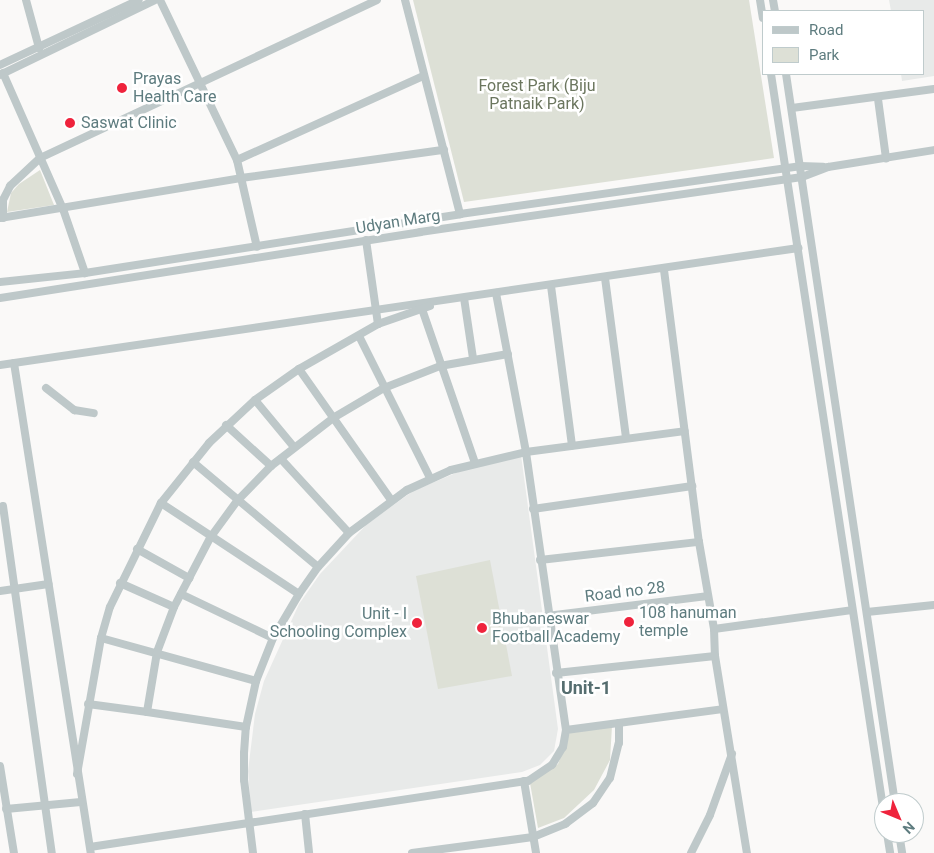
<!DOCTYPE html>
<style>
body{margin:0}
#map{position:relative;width:934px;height:853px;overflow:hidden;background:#faf9f8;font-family:Roboto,sans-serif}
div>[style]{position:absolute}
.built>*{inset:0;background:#e8eae9}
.green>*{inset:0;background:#dde0d6}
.minor>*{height:8px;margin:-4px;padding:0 4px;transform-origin:4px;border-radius:4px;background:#bec8c9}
.dots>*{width:14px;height:14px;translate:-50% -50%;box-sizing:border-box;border:2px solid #fff;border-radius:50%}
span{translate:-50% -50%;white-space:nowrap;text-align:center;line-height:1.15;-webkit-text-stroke:5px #fff;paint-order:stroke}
.poi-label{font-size:16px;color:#5e7c7f}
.left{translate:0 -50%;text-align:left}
.right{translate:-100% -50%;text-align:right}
.park-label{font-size:16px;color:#6b765e}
.street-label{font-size:16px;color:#5e7c7f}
.neighbourhood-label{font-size:18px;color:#556d6f;font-weight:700}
.legend{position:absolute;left:762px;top:10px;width:162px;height:65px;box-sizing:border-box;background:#fff;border:1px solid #bfcbcc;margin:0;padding:6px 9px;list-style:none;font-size:15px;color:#5e7c7f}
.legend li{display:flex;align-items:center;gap:10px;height:25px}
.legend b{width:25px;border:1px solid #bfcbcc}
.north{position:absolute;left:874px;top:793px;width:50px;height:50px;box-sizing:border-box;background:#fff;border:1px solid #bfcbcc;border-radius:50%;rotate:135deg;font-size:14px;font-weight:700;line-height:20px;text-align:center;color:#5e7c7f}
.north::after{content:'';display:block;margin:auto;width:18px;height:22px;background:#ef233c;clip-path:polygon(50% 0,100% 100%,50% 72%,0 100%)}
</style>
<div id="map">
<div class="built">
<i style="clip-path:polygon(889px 0,934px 0,934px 76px,902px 81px,901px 74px,923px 74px,923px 11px,891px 11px)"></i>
<i style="clip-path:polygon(521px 455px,558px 729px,554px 751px,540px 765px,522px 772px,251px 812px,248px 771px,255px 714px,264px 681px,299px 604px,320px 574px,367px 524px,413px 491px,470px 467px)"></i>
</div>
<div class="green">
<i style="clip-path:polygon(413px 0,749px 0,774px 158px,464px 202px)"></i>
<i style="clip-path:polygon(40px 170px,54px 205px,7px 212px,11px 193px,19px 184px)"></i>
<i style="clip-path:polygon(490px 560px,512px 676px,438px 689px,416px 576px)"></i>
<i style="clip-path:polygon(612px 726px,610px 760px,594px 790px,564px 818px,538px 828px,530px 783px,558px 764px,570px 732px)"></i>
</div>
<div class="minor">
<i style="left:26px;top:0;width:50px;rotate:74.8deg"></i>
<i style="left:160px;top:0;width:178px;rotate:64.3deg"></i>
<i style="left:237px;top:160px;width:89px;rotate:77.1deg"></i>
<i style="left:405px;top:0;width:221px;rotate:75.6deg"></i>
<i style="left:760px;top:0;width:18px;rotate:81deg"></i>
<i style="left:773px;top:0;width:11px;rotate:80deg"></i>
<i style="left:0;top:65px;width:153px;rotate:-25.1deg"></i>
<i style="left:3px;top:73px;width:149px;rotate:66.2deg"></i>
<i style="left:63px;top:209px;width:68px;rotate:71deg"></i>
<i style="left:771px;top:74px;width:749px;rotate:81.32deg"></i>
<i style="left:786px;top:74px;width:737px;rotate:81.5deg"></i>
<i style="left:0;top:75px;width:172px;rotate:-25.8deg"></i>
<i style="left:878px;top:99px;width:60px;rotate:82.3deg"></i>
<i style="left:792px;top:108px;width:143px;rotate:-7.6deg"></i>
<i style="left:237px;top:160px;width:204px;rotate:-24.3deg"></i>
<i style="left:0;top:218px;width:244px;rotate:-9.4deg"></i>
<i style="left:241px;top:178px;width:205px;rotate:-7.9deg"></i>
<i style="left:3px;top:218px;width:18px;rotate:-90deg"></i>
<i style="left:3px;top:200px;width:16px;rotate:-63deg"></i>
<i style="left:10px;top:186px;width:41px;rotate:-43deg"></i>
<i style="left:40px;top:158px;width:372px;rotate:-25.1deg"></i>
<i style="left:366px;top:240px;width:85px;rotate:81.9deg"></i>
<i style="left:664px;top:270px;width:274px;rotate:82.7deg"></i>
<i style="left:699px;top:542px;width:88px;rotate:80.2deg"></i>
<i style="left:714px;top:629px;width:27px;rotate:88deg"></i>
<i style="left:715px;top:656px;width:200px;rotate:80.8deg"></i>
<i style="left:605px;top:278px;width:161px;rotate:82.5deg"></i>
<i style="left:0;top:282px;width:85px;rotate:-6deg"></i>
<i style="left:85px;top:273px;width:380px;rotate:-8.9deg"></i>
<i style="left:460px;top:214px;width:343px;rotate:-8deg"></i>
<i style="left:800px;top:166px;width:23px;rotate:2deg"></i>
<i style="left:551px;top:286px;width:161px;rotate:82.5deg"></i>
<i style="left:0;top:298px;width:425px;rotate:-8.9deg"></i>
<i style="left:420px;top:232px;width:386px;rotate:-8.2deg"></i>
<i style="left:802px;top:177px;width:28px;rotate:-21deg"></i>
<i style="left:828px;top:167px;width:107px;rotate:-9.1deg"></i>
<i style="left:464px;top:298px;width:61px;rotate:81.5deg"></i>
<i style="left:422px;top:309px;width:163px;rotate:71deg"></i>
<i style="left:359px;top:336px;width:159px;rotate:63.4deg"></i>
<i style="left:14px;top:363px;width:496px;rotate:81.1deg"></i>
<i style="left:0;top:365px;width:807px;rotate:-8.34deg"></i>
<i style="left:299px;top:369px;width:160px;rotate:54.9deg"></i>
<i style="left:46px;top:388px;width:36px;rotate:38deg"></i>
<i style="left:74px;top:410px;width:20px;rotate:9deg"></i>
<i style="left:255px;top:400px;width:61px;rotate:50.3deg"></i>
<i style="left:226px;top:425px;width:61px;rotate:42.3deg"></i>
<i style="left:281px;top:459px;width:100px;rotate:47.4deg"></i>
<i style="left:193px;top:462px;width:163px;rotate:40deg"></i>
<i style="left:161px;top:503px;width:165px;rotate:33.4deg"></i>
<i style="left:3px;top:506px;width:350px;rotate:82deg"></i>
<i style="left:533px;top:509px;width:161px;rotate:-8.2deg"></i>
<i style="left:137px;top:549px;width:60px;rotate:29.1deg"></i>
<i style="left:540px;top:560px;width:160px;rotate:-6.5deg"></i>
<i style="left:120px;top:583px;width:59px;rotate:24deg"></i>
<i style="left:0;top:591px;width:49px;rotate:-8.3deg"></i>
<i style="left:181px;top:594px;width:102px;rotate:25.6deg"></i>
<i style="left:867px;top:612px;width:67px;rotate:-6deg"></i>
<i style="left:547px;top:616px;width:161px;rotate:-7.1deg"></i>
<i style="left:714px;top:629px;width:139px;rotate:-7.8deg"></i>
<i style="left:101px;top:638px;width:161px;rotate:15.5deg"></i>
<i style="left:556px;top:673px;width:160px;rotate:-6.1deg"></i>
<i style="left:88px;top:704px;width:60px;rotate:7.7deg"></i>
<i style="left:246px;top:727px;width:100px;rotate:-171.4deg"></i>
<i style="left:147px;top:712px;width:61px;rotate:-80.5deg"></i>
<i style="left:157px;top:652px;width:48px;rotate:-69.3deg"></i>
<i style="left:174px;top:607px;width:78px;rotate:-62.4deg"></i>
<i style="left:210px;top:538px;width:46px;rotate:-53.9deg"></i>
<i style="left:237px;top:501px;width:49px;rotate:-45.8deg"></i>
<i style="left:271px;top:466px;width:78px;rotate:-37.7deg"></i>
<i style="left:333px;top:418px;width:59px;rotate:-30.5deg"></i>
<i style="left:384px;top:388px;width:60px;rotate:-21.4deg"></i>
<i style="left:440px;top:366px;width:69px;rotate:-10deg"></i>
<i style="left:566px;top:730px;width:158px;rotate:-7.6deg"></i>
<i style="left:0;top:766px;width:88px;rotate:80.9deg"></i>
<i style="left:77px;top:774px;width:138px;rotate:-80deg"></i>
<i style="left:101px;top:638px;width:32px;rotate:-74deg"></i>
<i style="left:110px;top:607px;width:116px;rotate:-63.9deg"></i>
<i style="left:161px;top:503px;width:77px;rotate:-51.3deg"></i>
<i style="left:209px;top:443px;width:63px;rotate:-43.1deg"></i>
<i style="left:255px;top:400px;width:54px;rotate:-35.2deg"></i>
<i style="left:299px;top:369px;width:91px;rotate:-29.7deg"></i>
<i style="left:378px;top:324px;width:55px;rotate:-19.1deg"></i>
<i style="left:524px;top:781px;width:73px;rotate:80.5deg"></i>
<i style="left:6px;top:809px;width:75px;rotate:-5.3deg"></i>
<i style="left:305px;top:814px;width:39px;rotate:84deg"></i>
<i style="left:887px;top:833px;width:20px;rotate:81deg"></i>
<i style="left:899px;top:833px;width:20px;rotate:81deg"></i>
<i style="left:90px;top:847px;width:443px;rotate:-8.6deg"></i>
<i style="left:528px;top:781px;width:29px;rotate:-34deg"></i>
<i style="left:552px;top:765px;width:21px;rotate:-59deg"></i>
<i style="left:563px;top:747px;width:17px;rotate:-80deg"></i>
<i style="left:566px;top:730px;width:281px;rotate:-98.2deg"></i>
<i style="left:526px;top:452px;width:162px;rotate:-100.7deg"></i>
<i style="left:253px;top:853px;width:74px;rotate:-97deg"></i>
<i style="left:244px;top:780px;width:27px;rotate:-90deg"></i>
<i style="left:244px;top:753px;width:26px;rotate:-86deg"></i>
<i style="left:246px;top:727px;width:47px;rotate:-77.7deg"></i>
<i style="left:256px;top:681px;width:46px;rotate:-68.4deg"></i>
<i style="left:273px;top:638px;width:51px;rotate:-59.4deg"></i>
<i style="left:299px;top:594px;width:33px;rotate:-55deg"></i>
<i style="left:318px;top:567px;width:46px;rotate:-47.6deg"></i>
<i style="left:349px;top:533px;width:72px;rotate:-36.6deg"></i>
<i style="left:407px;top:490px;width:48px;rotate:-24.4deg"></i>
<i style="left:451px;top:470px;width:77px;rotate:-13.5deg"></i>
<i style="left:526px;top:452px;width:160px;rotate:-7.5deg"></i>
<i style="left:412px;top:853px;width:122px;rotate:-7.5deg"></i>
<i style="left:533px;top:837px;width:35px;rotate:-22deg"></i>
<i style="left:565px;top:824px;width:35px;rotate:-37deg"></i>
<i style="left:593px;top:803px;width:30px;rotate:-56deg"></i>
<i style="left:610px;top:778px;width:36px;rotate:-76deg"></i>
<i style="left:619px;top:743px;width:20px;rotate:-90deg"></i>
<i style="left:691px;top:853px;width:42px;rotate:-63.4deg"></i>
<i style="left:710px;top:815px;width:65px;rotate:-70.2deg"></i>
</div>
<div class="dots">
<i style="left:122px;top:88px;background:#ef233c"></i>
<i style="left:70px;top:123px;background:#ef233c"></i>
<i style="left:629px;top:622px;background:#ef233c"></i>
<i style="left:417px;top:623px;background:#ef233c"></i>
<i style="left:482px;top:628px;background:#ef233c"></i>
</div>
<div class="poi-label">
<span class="left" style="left:133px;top:88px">Prayas<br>Health Care</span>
<span class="left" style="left:81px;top:123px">Saswat Clinic</span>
<span class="left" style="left:639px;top:622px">108 hanuman<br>temple</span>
<span class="right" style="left:407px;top:623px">Unit - I<br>Schooling Complex</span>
<span class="left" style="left:492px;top:628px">Bhubaneswar<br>Football Academy</span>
</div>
<div class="park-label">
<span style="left:537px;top:95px">Forest Park (Biju<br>Patnaik Park)</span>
</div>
<div class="street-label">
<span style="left:398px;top:222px;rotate:-9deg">Udyan Marg</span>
<span style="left:625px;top:592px;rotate:-7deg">Road no 28</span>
</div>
<div class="neighbourhood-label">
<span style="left:586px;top:688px">Unit-1</span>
</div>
<ul class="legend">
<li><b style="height:6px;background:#bec8c9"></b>Road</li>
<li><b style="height:14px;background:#dde0d6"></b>Park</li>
</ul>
<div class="north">N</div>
</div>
